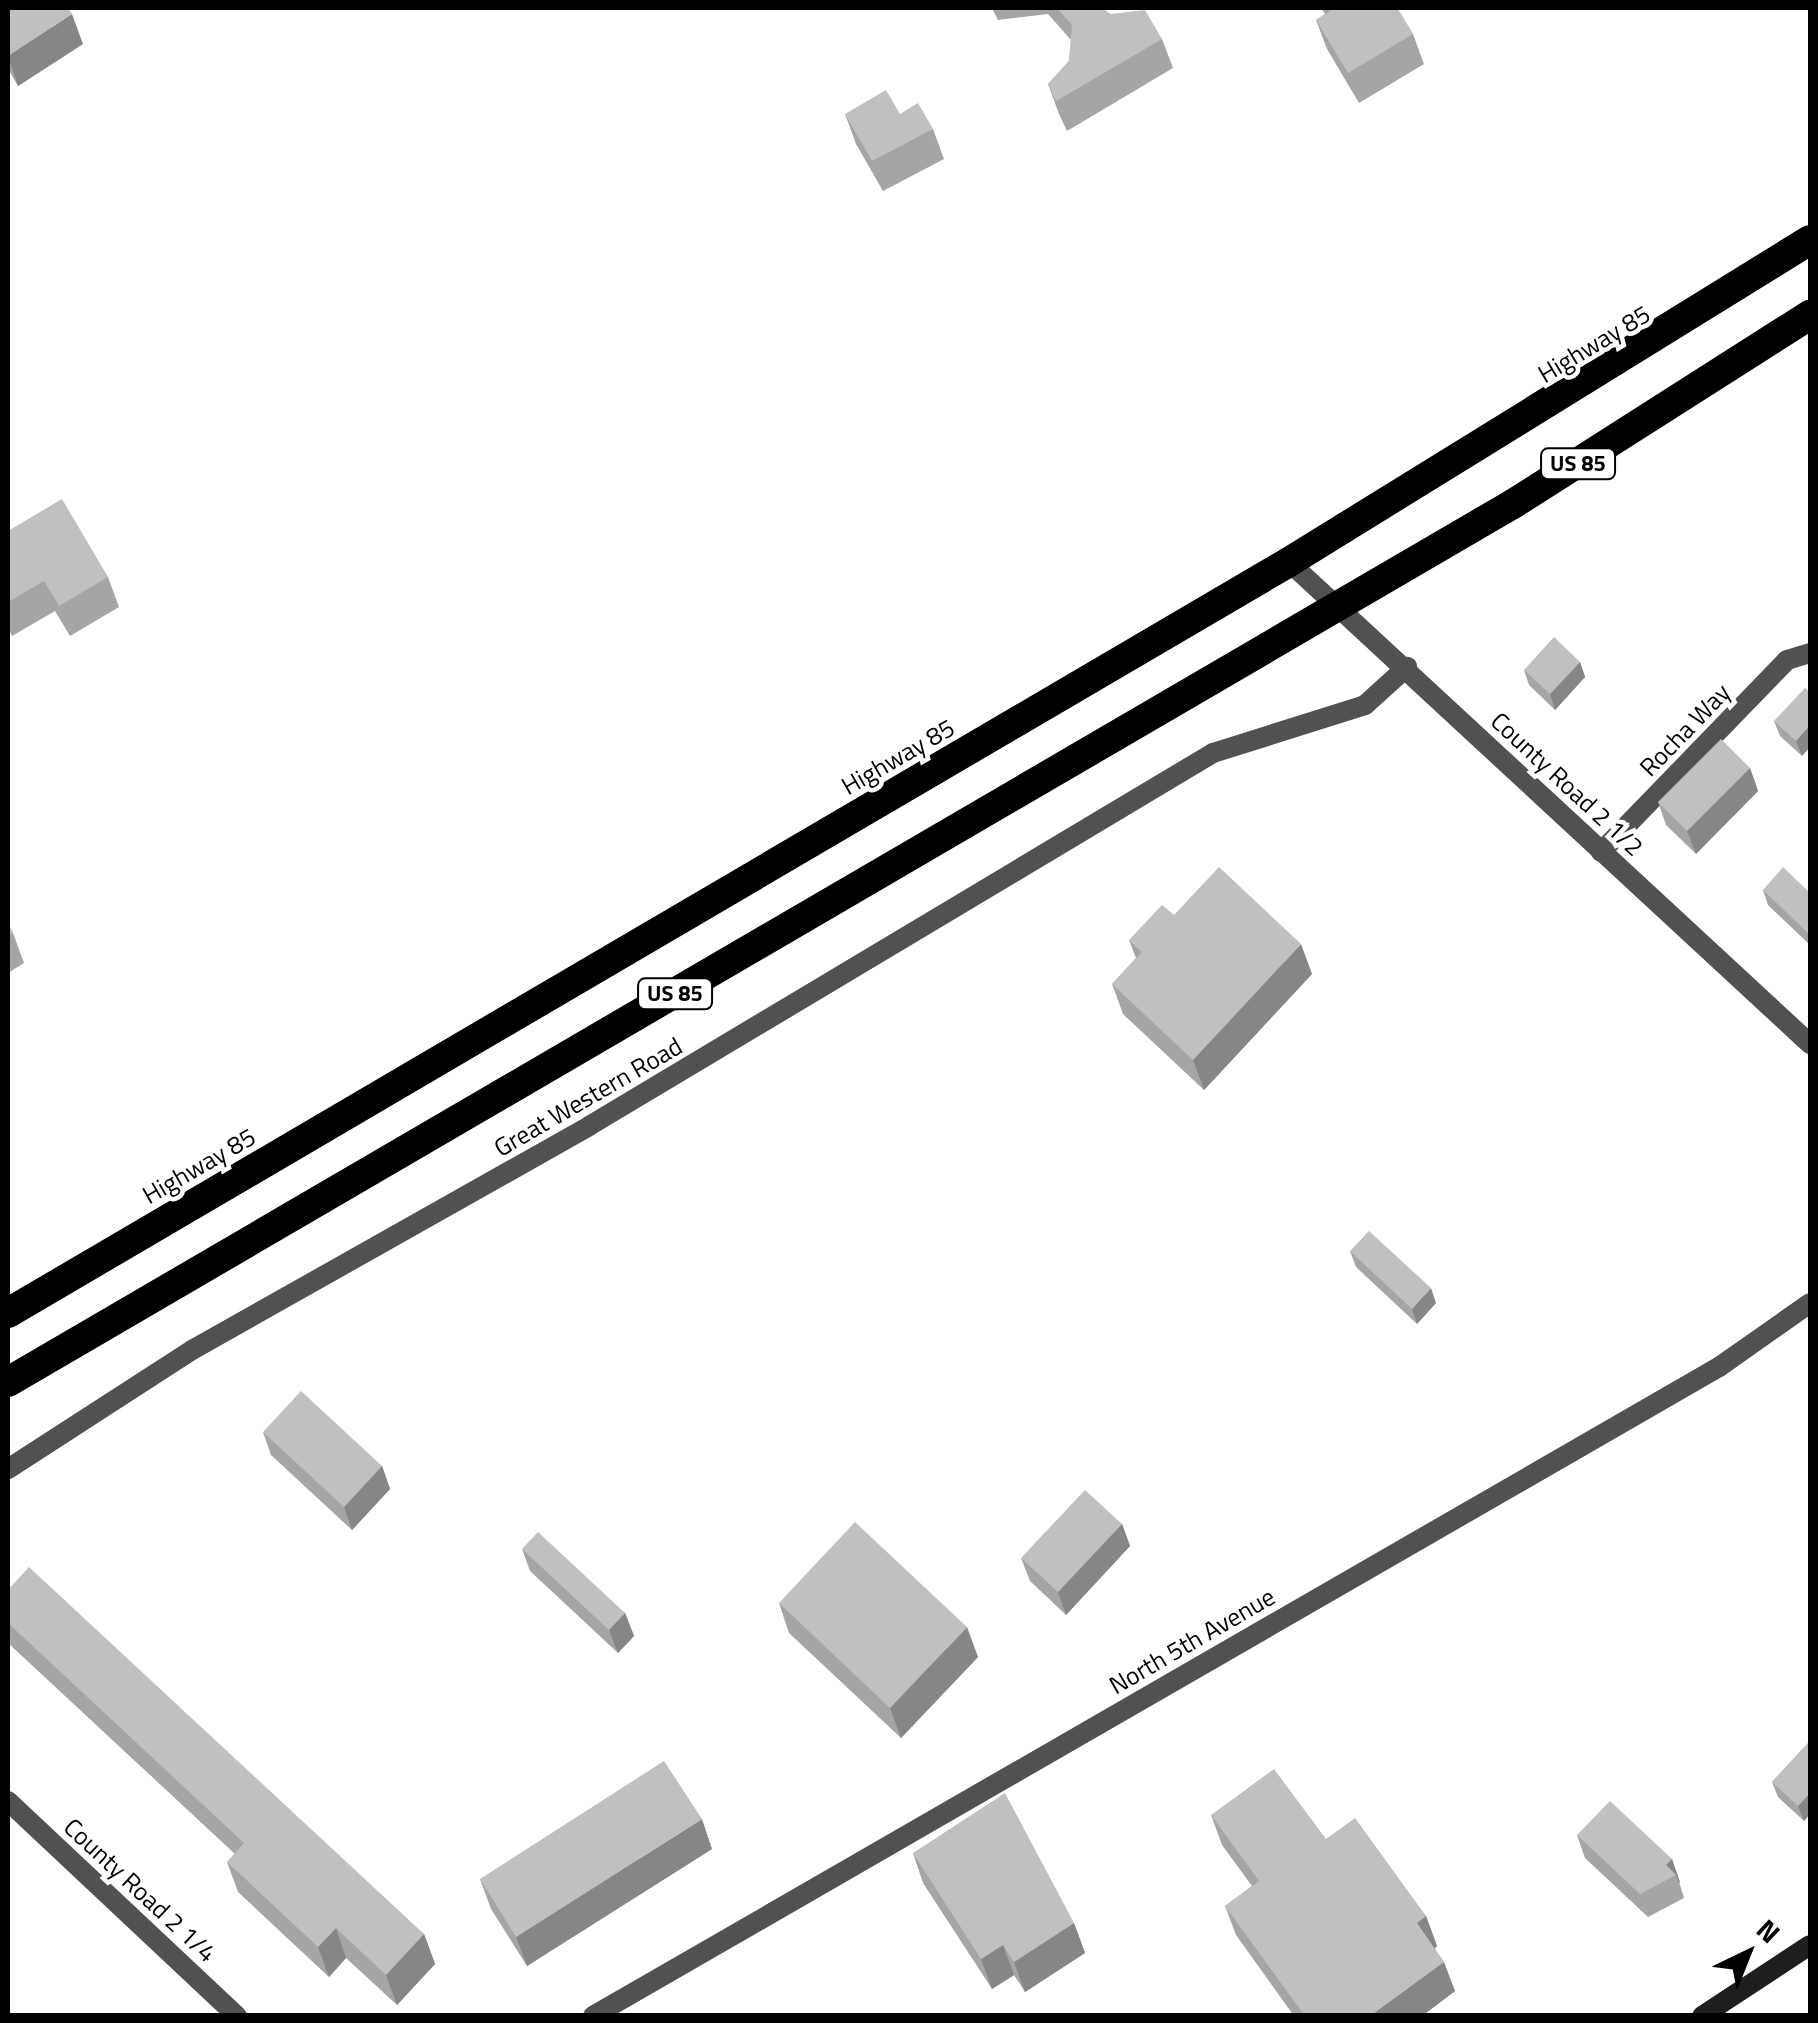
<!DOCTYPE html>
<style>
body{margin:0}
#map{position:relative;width:1818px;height:2023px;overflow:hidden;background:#fff;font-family:"Titillium Web",sans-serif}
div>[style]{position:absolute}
.street>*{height:20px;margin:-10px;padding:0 10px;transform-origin:10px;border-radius:10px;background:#515151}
.secondary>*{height:20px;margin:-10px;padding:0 10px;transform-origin:10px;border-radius:10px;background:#1e1e1e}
.highway>*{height:30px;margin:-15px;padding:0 15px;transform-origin:15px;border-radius:15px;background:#000}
.wall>*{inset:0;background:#a5a5a5}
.shaded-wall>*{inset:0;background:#868686}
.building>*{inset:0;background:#c0c0c0}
span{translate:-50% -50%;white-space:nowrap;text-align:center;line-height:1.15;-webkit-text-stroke:9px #fff;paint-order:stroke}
.shield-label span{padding:2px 8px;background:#fff;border:2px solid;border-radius:8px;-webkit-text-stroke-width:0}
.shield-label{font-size:22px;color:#000;font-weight:700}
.street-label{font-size:25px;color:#000}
.frame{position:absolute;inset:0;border:10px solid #000;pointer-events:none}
.north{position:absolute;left:1698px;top:1903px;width:100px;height:100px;-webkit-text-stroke:8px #fff;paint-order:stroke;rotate:43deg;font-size:28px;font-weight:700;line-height:40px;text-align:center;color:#000}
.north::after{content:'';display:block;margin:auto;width:35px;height:45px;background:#000;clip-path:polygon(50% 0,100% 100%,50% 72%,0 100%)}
</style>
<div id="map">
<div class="street">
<i style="left:1289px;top:562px;width:710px;rotate:42.77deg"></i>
<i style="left:1601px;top:852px;width:267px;rotate:-45.9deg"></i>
<i style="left:1787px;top:660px;width:24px;rotate:-17deg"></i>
<i style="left:8px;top:1469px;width:219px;rotate:-32.9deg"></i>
<i style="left:192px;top:1350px;width:456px;rotate:-29.4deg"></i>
<i style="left:589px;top:1126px;width:727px;rotate:-30.87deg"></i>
<i style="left:1213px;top:753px;width:159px;rotate:-17.5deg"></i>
<i style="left:1365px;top:705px;width:57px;rotate:-42.1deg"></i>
<i style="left:8px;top:1801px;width:314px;rotate:43.2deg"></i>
<i style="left:593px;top:2016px;width:1300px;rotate:-29.96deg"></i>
<i style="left:1719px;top:1367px;width:111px;rotate:-35.1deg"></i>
</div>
<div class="secondary">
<i style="left:1702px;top:2016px;width:129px;rotate:-33.3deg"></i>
</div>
<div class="highway">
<i style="left:8px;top:1313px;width:1485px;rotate:-30.38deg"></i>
<i style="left:1289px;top:562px;width:612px;rotate:-31.72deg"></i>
<i style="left:8px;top:1382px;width:1742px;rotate:-30.26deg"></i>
<i style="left:1513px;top:504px;width:352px;rotate:-32.5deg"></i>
</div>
<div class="wall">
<i style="clip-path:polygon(8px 8px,83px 44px,18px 86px,8px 69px)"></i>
<i style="clip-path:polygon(992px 8px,1102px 8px,1110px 14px,1162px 39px,1173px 68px,1067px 131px,1059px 114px,1048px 84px,1069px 61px,1071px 40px,1048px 14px,998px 20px)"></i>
<i style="clip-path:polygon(1321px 8px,1397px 8px,1413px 34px,1424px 64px,1359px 103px,1327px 49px,1316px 20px,1325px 14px)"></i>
<i style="clip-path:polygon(845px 114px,900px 114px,933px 129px,944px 159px,883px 191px,856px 144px)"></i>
<i style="clip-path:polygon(8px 531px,108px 577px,119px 607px,70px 636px,55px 611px,12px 636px,8px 628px)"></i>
<i style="clip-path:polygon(1580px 662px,1585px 677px,1555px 710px,1529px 685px,1524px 670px)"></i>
<i style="clip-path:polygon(1810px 692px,1802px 756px,1780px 736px,1774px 721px)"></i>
<i style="clip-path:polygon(1750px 768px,1758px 791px,1696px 854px,1666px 825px,1658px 802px)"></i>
<i style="clip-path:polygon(1763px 890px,1810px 893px,1810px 945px,1768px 905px)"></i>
<i style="clip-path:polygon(1174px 915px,1312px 974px,1204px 1090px,1123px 1014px,1112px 984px,1136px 958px,1129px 940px)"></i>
<i style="clip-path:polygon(8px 923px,13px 933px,24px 963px,8px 973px)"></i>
<i style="clip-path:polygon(1350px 1251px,1436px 1303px,1417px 1324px,1356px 1267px)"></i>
<i style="clip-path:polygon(263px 1432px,382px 1466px,390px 1489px,352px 1530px,271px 1455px)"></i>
<i style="clip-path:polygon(1122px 1524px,1130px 1546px,1066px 1615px,1030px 1581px,1021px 1558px)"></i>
<i style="clip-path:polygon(522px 1549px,625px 1613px,634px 1636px,618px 1653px,530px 1571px)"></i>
<i style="clip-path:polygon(8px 1590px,424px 1934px,435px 1964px,397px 2005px,346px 1958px,329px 1977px,238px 1892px,227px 1862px,235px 1854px,8px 1643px)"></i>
<i style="clip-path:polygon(779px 1603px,978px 1657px,901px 1738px,789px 1633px)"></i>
<i style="clip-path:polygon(1810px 1741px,1810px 1814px,1804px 1821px,1778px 1797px,1772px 1782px)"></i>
<i style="clip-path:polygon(1211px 1815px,1326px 1839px,1426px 1916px,1437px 1946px,1435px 1948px,1455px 1991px,1422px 2016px,1294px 2016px,1236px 1935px,1225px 1906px,1252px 1886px,1222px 1845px)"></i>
<i style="clip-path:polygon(1577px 1835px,1672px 1859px,1684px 1898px,1648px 1917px,1585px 1858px)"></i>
<i style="clip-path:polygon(712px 1849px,527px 1966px,491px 1909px,480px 1879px)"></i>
<i style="clip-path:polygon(913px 1853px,1074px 1923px,1085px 1953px,1025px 1992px,1014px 1975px,992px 1989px,923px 1883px)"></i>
</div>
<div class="shaded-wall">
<i style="clip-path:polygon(72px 14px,83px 44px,18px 86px,8px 56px)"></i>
<i style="clip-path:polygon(1580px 662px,1585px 677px,1555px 710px,1550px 694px)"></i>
<i style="clip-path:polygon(1810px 725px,1810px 747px,1802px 756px,1796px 741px)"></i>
<i style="clip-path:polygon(1750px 768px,1758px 791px,1696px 854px,1687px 831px)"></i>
<i style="clip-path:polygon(1301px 944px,1312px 974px,1204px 1090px,1193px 1060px)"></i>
<i style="clip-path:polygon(1431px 1288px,1436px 1303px,1417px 1324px,1412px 1309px)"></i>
<i style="clip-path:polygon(382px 1466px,390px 1489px,352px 1530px,344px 1507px)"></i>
<i style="clip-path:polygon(1122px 1524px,1130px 1546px,1066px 1615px,1058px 1592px)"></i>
<i style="clip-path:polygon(625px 1613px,634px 1636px,618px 1653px,609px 1630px)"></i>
<i style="clip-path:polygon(967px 1627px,978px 1657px,901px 1738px,890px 1708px)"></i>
<i style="clip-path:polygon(1810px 1793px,1810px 1814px,1804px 1821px,1798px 1806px)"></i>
<i style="clip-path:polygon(702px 1819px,712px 1849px,527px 1966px,516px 1937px)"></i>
<i style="clip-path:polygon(1672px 1859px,1680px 1882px,1679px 1883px,1676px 1875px,1666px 1865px)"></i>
<i style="clip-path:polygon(1426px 1916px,1437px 1946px,1428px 1953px,1417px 1923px)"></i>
<i style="clip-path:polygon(1074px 1923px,1085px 1953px,1025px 1992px,1014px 1962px)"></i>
<i style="clip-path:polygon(336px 1928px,346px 1958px,329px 1977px,318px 1947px)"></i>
<i style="clip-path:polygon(424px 1934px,435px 1964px,397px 2005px,386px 1975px)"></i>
<i style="clip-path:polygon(1003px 1945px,1014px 1975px,992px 1989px,981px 1959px)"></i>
<i style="clip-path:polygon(1444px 1962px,1455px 1991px,1422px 2016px,1370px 2016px)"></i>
</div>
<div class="building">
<i style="clip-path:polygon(8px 8px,68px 8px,72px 14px,8px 56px)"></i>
<i style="clip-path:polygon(1057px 8px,1102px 8px,1110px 14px,1145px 10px,1162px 39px,1056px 101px,1048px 84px,1069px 61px,1072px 25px)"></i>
<i style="clip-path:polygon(1328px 8px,1397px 8px,1413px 34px,1348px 73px,1316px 20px,1330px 11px)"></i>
<i style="clip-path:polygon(886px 90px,900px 114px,918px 103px,933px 129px,872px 161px,845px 114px)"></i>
<i style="clip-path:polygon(62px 499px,108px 577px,59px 606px,44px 581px,8px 602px,8px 531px)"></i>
<i style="clip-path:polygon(1554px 637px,1580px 662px,1550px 694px,1524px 670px)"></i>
<i style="clip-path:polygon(1805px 688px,1810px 692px,1810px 725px,1796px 741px,1774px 721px)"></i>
<i style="clip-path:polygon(1721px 739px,1750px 768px,1687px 831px,1658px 802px)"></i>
<i style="clip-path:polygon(1219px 867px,1301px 944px,1193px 1060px,1112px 984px,1142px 952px,1129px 940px,1162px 905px,1174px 915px)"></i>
<i style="clip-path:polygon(1783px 867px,1810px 893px,1810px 935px,1763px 890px)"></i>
<i style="clip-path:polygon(8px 923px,13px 933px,8px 936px)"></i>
<i style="clip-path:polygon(1369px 1231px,1431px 1288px,1412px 1309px,1350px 1251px)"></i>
<i style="clip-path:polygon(301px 1391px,382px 1466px,344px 1507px,263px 1432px)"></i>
<i style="clip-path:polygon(1085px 1490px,1122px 1524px,1058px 1592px,1021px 1558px)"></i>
<i style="clip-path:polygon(855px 1522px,967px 1627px,890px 1708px,779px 1603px)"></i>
<i style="clip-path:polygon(538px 1532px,625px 1613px,609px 1630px,522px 1549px)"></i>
<i style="clip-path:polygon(29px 1567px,424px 1934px,386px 1975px,336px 1928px,318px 1947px,227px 1862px,244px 1843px,8px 1623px,8px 1590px)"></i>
<i style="clip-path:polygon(1810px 1741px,1810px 1793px,1798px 1806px,1772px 1782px)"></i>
<i style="clip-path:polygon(664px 1761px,702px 1819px,516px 1937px,480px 1879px)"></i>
<i style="clip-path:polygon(1274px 1769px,1326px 1839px,1355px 1818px,1426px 1916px,1417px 1923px,1444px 1962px,1370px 2016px,1305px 2016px,1225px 1906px,1259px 1881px,1211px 1815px)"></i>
<i style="clip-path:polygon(1005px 1793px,1074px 1923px,1014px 1962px,1003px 1945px,981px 1959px,913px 1853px)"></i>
<i style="clip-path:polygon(1610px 1801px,1672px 1859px,1666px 1865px,1676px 1875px,1640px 1894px,1577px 1835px)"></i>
</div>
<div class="shield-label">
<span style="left:1578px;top:464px">US 85</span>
<span style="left:675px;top:994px">US 85</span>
</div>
<div class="street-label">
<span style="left:1594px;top:344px;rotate:-31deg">Highway 85</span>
<span style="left:1685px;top:730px;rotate:-46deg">Rocha Way</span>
<span style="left:898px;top:757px;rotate:-30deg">Highway 85</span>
<span style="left:1567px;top:784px;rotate:43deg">County Road 2 1/2</span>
<span style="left:588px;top:1097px;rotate:-30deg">Great Western Road</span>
<span style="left:199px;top:1166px;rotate:-30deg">Highway 85</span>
<span style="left:1192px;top:1641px;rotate:-30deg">North 5th Avenue</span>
<span style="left:140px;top:1890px;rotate:43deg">County Road 2 1/4</span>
</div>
<div class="frame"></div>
<div class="north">N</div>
</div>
